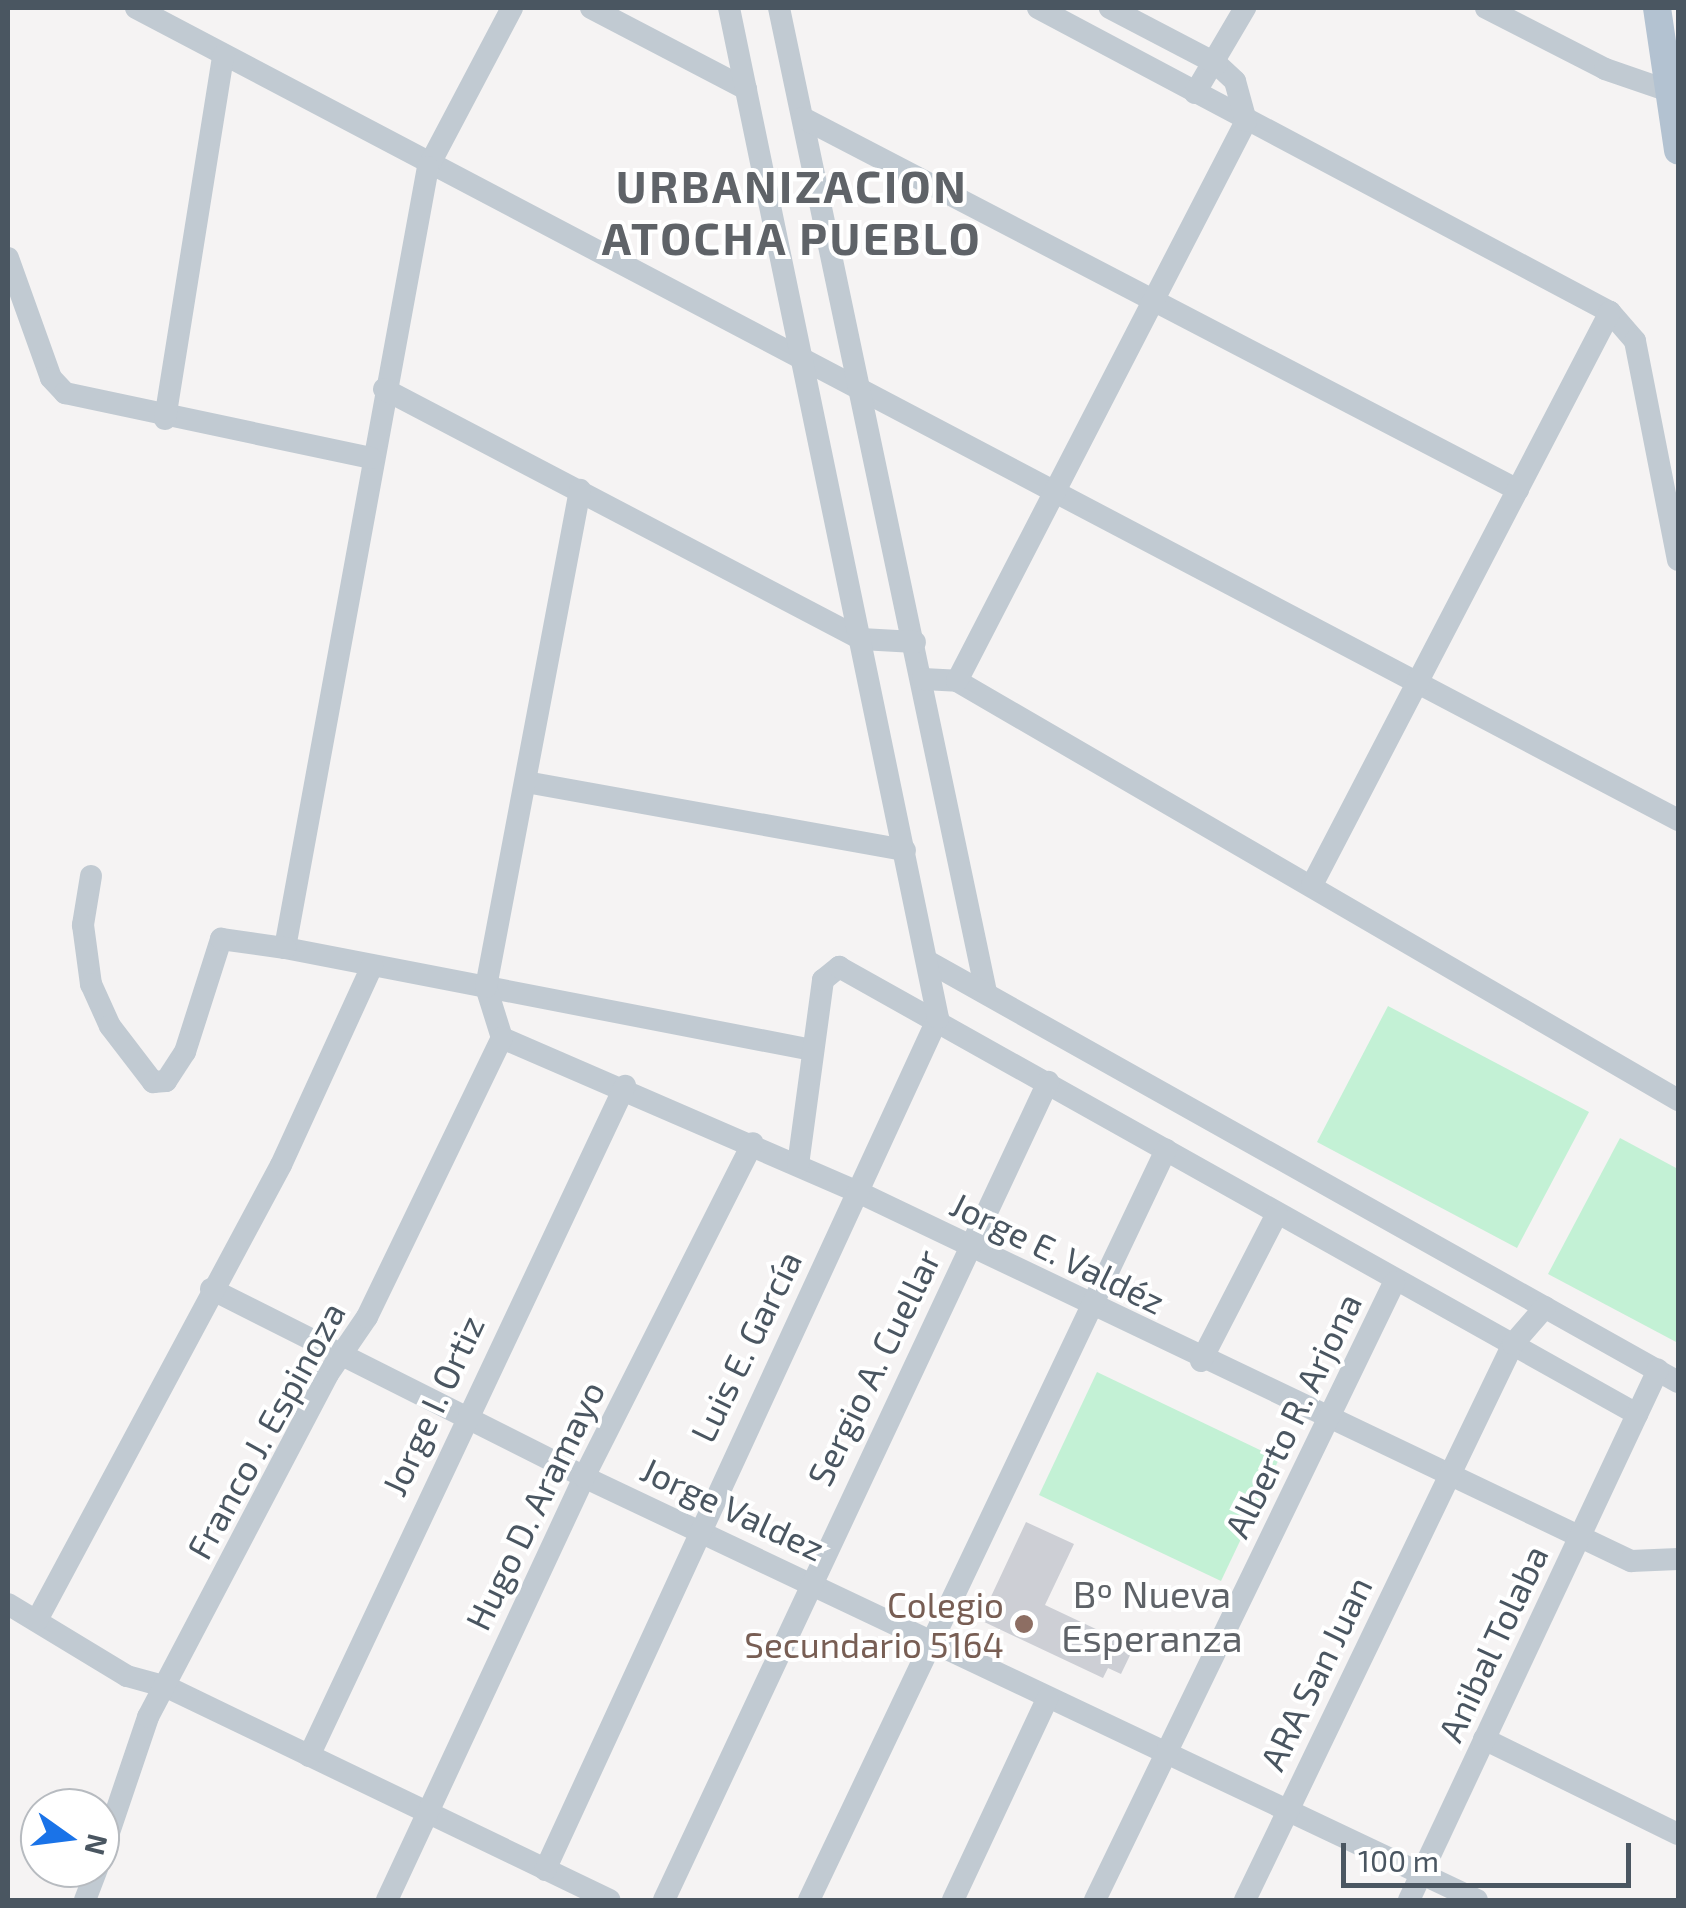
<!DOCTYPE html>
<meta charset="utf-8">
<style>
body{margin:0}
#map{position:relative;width:1686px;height:1908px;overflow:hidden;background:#f5f3f3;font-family:"Exo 2",sans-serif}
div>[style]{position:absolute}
.green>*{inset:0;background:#c3f1d5}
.building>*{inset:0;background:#cdcfd5}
.minor>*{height:22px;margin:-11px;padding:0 11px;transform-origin:11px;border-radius:11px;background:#c1cad2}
.major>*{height:28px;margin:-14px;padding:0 14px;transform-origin:14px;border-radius:14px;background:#b3c2d1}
.dots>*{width:28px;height:28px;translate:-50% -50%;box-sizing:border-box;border:5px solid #fff;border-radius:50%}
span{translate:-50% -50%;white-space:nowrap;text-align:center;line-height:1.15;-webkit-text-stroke:8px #fff;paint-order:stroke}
.street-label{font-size:35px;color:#4a5661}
.education-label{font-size:35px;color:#785e54}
.right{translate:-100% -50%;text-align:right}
.neighbourhood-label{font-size:38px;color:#5f6368}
.district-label{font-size:45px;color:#5f6368;font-weight:700;letter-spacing:2.5px}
.frame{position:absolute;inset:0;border:10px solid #4a5661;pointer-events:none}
.north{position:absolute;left:20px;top:1788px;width:100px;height:100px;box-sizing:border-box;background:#fff;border:2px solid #b7bbc0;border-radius:50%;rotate:104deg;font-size:28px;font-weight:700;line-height:40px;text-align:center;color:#4a5661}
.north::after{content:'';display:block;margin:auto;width:35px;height:45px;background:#1a73e8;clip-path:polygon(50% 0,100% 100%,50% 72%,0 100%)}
.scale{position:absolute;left:1341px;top:1843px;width:290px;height:45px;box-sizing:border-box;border:5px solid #4a5661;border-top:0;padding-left:12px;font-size:30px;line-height:35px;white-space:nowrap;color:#4a5661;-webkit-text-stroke:8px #fff;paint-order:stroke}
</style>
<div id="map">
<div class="green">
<i style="clip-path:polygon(1388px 1006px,1589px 1112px,1517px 1248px,1317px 1142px)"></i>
<i style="clip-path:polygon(1620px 1138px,1678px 1169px,1678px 1343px,1548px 1274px)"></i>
<i style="clip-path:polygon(1097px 1372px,1279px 1459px,1221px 1581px,1039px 1495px)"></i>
</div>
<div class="building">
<i style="clip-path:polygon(1026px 1522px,1074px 1544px,1045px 1605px,1134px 1647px,1121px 1674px,1108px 1668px,1103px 1678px,980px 1620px)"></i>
</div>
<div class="minor">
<i style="left:136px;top:8px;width:1743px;rotate:27.77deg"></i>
<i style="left:512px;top:8px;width:180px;rotate:117.8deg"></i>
<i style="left:428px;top:167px;width:794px;rotate:100.38deg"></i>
<i style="left:285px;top:948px;width:537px;rotate:10.95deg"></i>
<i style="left:591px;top:8px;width:175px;rotate:27.6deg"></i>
<i style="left:779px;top:8px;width:1006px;rotate:78.12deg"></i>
<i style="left:1038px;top:8px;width:648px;rotate:27.99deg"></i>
<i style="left:1610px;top:312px;width:38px;rotate:49deg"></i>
<i style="left:1635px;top:341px;width:223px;rotate:78.9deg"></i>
<i style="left:1486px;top:8px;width:134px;rotate:27.1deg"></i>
<i style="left:1605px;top:69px;width:68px;rotate:19deg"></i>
<i style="left:1195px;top:93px;width:99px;rotate:-59.5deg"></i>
<i style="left:803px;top:118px;width:806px;rotate:27.49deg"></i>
<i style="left:8px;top:258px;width:127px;rotate:70.3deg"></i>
<i style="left:51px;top:378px;width:21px;rotate:47deg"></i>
<i style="left:65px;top:393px;width:313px;rotate:12deg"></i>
<i style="left:384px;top:389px;width:539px;rotate:27.66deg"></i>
<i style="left:861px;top:639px;width:54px;rotate:3.2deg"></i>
<i style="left:165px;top:419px;width:368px;rotate:-80.9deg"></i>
<i style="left:923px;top:679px;width:34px;rotate:3deg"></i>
<i style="left:957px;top:681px;width:834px;rotate:30.16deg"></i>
<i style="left:957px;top:681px;width:630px;rotate:-62.7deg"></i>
<i style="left:1246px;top:121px;width:41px;rotate:-105.4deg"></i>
<i style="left:1235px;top:81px;width:25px;rotate:-137deg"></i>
<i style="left:1217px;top:64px;width:121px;rotate:-152.4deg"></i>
<i style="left:526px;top:782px;width:385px;rotate:10.2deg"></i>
<i style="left:91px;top:876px;width:50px;rotate:99.3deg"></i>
<i style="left:83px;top:925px;width:60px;rotate:82.3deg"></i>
<i style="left:91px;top:984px;width:46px;rotate:65.7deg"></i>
<i style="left:110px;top:1026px;width:71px;rotate:52.5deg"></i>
<i style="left:153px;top:1082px;width:13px;rotate:-4deg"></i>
<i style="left:166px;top:1081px;width:35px;rotate:-57deg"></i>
<i style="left:185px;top:1052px;width:119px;rotate:-72.3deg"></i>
<i style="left:221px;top:939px;width:65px;rotate:8deg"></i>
<i style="left:1312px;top:885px;width:646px;rotate:-62.52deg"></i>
<i style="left:929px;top:962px;width:859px;rotate:29.28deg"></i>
<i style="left:502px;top:1038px;width:388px;rotate:23.4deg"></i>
<i style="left:858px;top:1192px;width:857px;rotate:25.52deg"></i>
<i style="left:1631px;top:1561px;width:47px;rotate:-2.4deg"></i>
<i style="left:502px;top:1038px;width:53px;rotate:-107.4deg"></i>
<i style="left:486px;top:987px;width:506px;rotate:-79.29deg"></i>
<i style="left:798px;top:1165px;width:187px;rotate:-82.3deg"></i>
<i style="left:823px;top:980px;width:21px;rotate:-39deg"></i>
<i style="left:839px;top:967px;width:915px;rotate:29.26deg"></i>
<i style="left:211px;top:1289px;width:418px;rotate:26.7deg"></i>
<i style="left:584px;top:1477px;width:988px;rotate:25.35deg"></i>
<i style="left:1201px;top:1361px;width:165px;rotate:-62.7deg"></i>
<i style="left:8px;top:1604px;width:139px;rotate:31.2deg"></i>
<i style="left:127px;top:1676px;width:41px;rotate:15.4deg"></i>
<i style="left:167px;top:1687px;width:491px;rotate:25.7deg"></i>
<i style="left:37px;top:1620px;width:516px;rotate:-61.8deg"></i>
<i style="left:281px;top:1165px;width:219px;rotate:-65.4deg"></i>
<i style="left:1484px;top:1739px;width:216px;rotate:26.1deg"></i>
<i style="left:309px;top:1756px;width:741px;rotate:-64.75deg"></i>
<i style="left:100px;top:1859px;width:150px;rotate:-71.3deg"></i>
<i style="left:148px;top:1717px;width:387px;rotate:-62.3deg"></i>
<i style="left:328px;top:1374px;width:69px;rotate:-55.6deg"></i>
<i style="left:367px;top:1317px;width:310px;rotate:-64.2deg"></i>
<i style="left:545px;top:1870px;width:938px;rotate:-65.24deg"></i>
<i style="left:938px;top:1018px;width:1031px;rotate:-101.69deg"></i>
<i style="left:85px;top:1900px;width:34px;rotate:-69deg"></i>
<i style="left:387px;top:1900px;width:467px;rotate:-65deg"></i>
<i style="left:584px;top:1477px;width:374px;rotate:-63.2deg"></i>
<i style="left:664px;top:1900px;width:904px;rotate:-64.85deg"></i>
<i style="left:809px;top:1900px;width:831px;rotate:-64.55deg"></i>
<i style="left:953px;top:1900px;width:222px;rotate:-64.9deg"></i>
<i style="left:1095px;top:1900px;width:686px;rotate:-64.15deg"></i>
<i style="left:1245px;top:1900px;width:617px;rotate:-64.27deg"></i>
<i style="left:1513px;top:1344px;width:49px;rotate:-49.1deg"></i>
<i style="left:1409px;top:1900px;width:586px;rotate:-64.84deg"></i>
</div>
<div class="major">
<i style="left:1657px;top:8px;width:144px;rotate:81.6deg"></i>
</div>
<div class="dots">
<i style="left:1024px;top:1624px;background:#8d6e63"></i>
</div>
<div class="street-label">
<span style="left:1058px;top:1252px;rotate:26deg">Jorge E. Valdéz</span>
<span style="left:745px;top:1346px;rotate:-64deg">Luis E. García</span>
<span style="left:873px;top:1367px;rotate:-64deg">Sergio A. Cuellar</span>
<span style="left:432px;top:1405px;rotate:-65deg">Jorge I. Ortiz</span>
<span style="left:1292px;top:1415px;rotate:-64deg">Alberto R. Arjona</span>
<span style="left:265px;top:1430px;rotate:-61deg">Franco J. Espinoza</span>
<span style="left:534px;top:1505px;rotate:-64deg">Hugo D. Aramayo</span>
<span style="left:733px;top:1508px;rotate:25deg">Jorge Valdez</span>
<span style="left:1492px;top:1643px;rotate:-65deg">Anibal Tolaba</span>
<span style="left:1315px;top:1673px;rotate:-64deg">ARA San Juan</span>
</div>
<div class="education-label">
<span class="right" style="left:1004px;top:1624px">Colegio<br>Secundario 5164</span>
</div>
<div class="neighbourhood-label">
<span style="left:1152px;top:1616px">Bº Nueva<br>Esperanza</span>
</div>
<div class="district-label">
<span style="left:792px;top:212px">URBANIZACION<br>ATOCHA PUEBLO</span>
</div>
<div class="frame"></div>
<div class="north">N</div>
<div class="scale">100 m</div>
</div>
